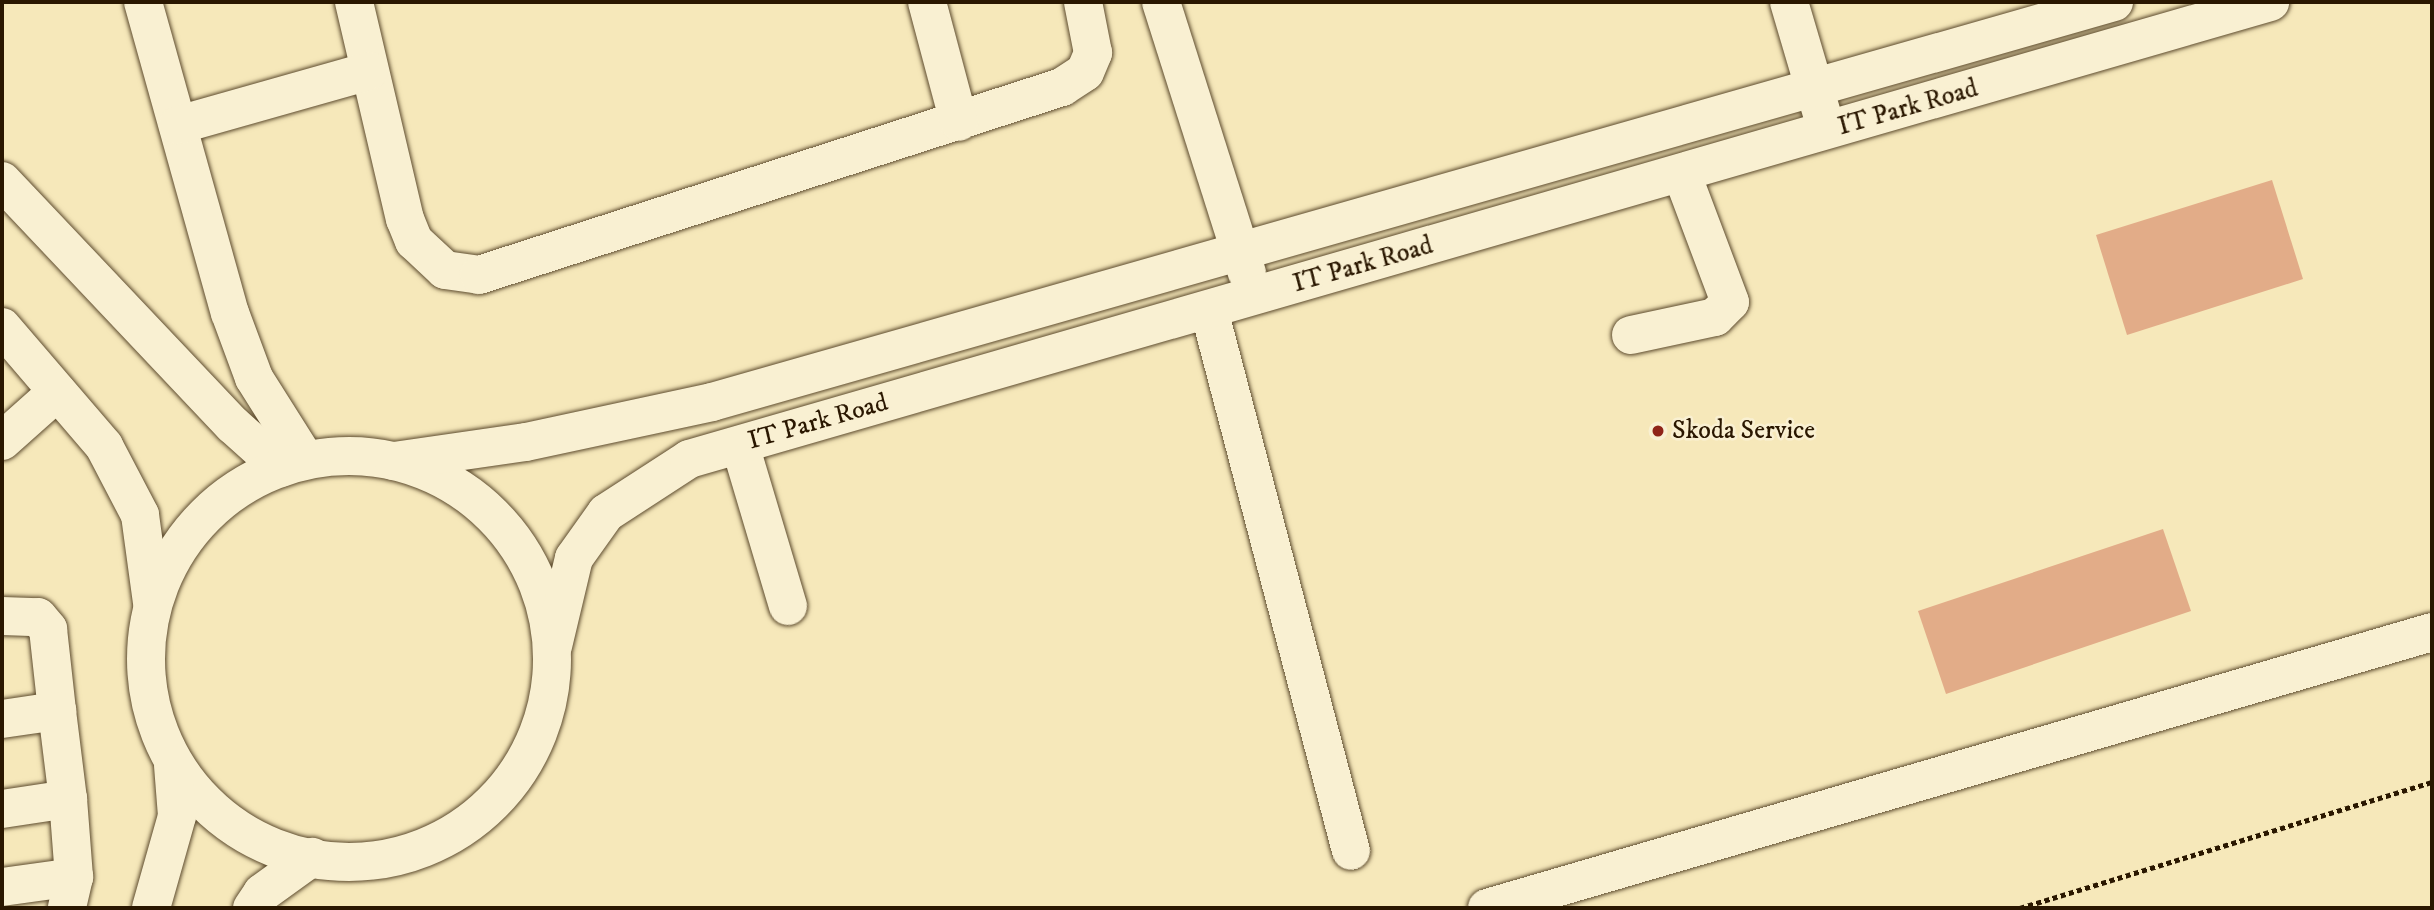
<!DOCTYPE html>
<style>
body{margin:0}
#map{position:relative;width:2434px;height:910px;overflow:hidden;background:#f6e8ba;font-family:"IM FELL DW Pica",serif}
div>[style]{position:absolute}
.building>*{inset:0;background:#e2ac88}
.path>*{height:4.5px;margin-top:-2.25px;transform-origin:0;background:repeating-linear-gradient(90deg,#2a1700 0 5px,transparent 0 8.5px)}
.roads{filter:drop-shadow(0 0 2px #5d4b2e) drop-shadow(0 0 2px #5d4b2e)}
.minor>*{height:38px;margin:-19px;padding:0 19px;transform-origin:19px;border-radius:19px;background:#f9f0d2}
.minor>.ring{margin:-19px;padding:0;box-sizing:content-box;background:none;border:38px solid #f9f0d2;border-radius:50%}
.dots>*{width:19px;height:19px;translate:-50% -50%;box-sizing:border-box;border:4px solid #f9f0d2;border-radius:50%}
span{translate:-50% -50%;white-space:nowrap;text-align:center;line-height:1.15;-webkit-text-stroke:5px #f9f0d2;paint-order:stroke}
.street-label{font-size:26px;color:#2a1700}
.poi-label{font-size:26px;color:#2a1700}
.left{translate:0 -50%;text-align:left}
.frame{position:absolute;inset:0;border:4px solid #2a1700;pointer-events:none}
</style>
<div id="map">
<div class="building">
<i style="clip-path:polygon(2272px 180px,2303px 279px,2127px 335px,2096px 235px)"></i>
<i style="clip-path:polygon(2163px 529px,2191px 611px,1946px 694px,1918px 611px)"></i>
</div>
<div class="path">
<i style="left:2020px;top:908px;width:431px;rotate:-17deg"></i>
</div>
<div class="roads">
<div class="minor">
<i style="left:143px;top:2px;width:323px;rotate:74.4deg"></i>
<i style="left:230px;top:313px;width:69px;rotate:69.7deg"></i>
<i style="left:254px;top:378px;width:96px;rotate:57.8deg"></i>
<i style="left:354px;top:2px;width:223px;rotate:76.8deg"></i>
<i style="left:405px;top:219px;width:24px;rotate:68deg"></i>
<i style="left:414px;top:241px;width:42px;rotate:43.1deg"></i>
<i style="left:445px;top:270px;width:34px;rotate:8deg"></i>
<i style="left:479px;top:275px;width:613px;rotate:-17.87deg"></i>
<i style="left:1062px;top:87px;width:27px;rotate:-33deg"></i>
<i style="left:1085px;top:72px;width:21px;rotate:-67deg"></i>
<i style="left:1093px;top:53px;width:52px;rotate:-101.1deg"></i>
<i style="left:927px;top:2px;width:124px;rotate:75.1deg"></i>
<i style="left:1161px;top:2px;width:284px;rotate:72.4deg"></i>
<i style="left:1789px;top:2px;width:117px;rotate:73.6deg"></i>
<i style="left:178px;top:125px;width:198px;rotate:-15.8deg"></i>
<i style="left:2px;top:181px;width:336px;rotate:46.6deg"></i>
<i style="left:233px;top:425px;width:64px;rotate:41.9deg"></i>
<i style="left:1209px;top:310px;width:559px;rotate:75.29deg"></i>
<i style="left:2px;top:327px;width:157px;rotate:49.4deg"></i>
<i style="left:104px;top:446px;width:78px;rotate:62.4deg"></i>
<i style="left:140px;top:515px;width:89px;rotate:82.2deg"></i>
<i style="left:1631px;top:335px;width:86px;rotate:-12.1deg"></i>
<i style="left:1715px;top:317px;width:21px;rotate:-45deg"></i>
<i style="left:1730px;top:302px;width:137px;rotate:-110.6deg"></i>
<i style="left:2px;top:441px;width:74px;rotate:-41.7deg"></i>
<i style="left:740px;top:445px;width:168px;rotate:73.4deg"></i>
<i class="ring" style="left:146px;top:456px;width:368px;height:368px"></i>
<i style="left:394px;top:461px;width:133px;rotate:-8.2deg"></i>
<i style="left:526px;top:442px;width:190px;rotate:-12.1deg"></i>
<i style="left:712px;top:402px;width:1458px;rotate:-15.92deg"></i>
<i style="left:2px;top:616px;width:36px;rotate:2deg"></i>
<i style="left:38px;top:617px;width:16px;rotate:50deg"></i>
<i style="left:48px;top:629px;width:82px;rotate:83.7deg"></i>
<i style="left:553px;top:646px;width:90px;rotate:-76.6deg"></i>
<i style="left:574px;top:558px;width:55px;rotate:-54.6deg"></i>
<i style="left:606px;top:513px;width:99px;rotate:-33deg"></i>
<i style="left:689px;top:459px;width:1646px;rotate:-16.12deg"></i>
<i style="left:2px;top:719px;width:56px;rotate:-8.3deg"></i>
<i style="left:57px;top:711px;width:89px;rotate:82.9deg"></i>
<i style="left:2px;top:809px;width:67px;rotate:-8.6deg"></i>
<i style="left:68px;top:799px;width:78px;rotate:85.6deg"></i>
<i style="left:2px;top:887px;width:73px;rotate:-7.9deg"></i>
<i style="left:74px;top:877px;width:32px;rotate:103deg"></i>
<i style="left:151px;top:908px;width:96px;rotate:-74.2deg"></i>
<i style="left:177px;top:816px;width:51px;rotate:-94.5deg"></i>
<i style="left:252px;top:908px;width:18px;rotate:-56deg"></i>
<i style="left:262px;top:893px;width:62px;rotate:-35.8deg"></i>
<i style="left:1487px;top:908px;width:984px;rotate:-16.28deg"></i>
</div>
</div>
<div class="dots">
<i style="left:1658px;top:431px;background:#8f2418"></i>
</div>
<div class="street-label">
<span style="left:1908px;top:108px;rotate:-16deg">IT Park Road</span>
<span style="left:1363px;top:265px;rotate:-16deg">IT Park Road</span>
<span style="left:818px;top:422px;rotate:-16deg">IT Park Road</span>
</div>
<div class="poi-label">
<span class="left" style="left:1672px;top:431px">Skoda Service</span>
</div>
<div class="frame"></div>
</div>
